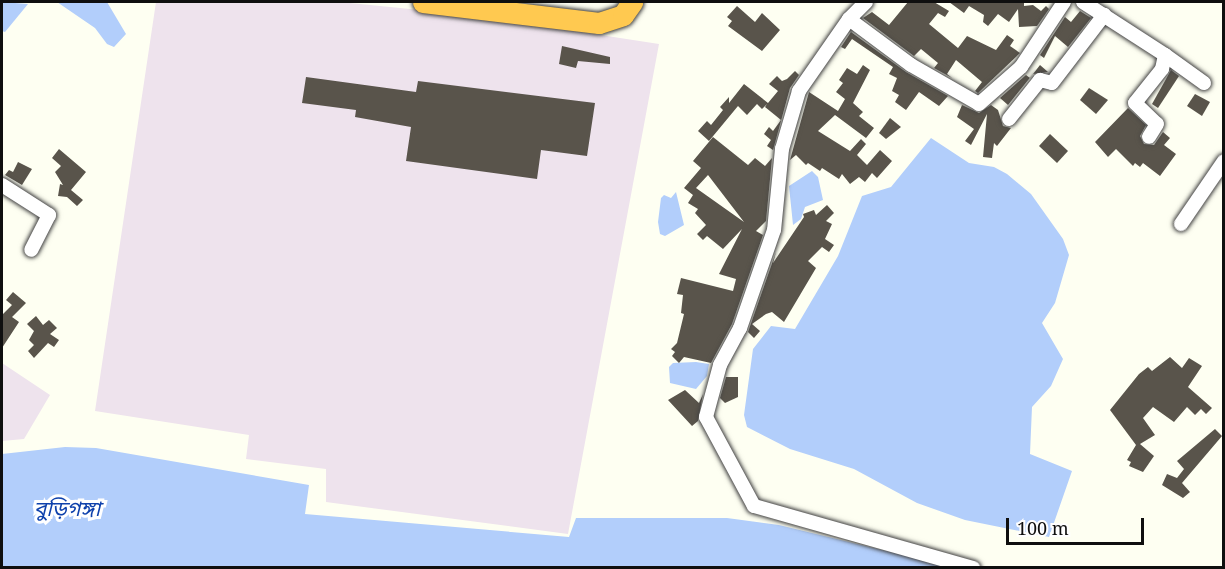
<!DOCTYPE html>
<meta charset="utf-8">
<style>
body{margin:0}
#map{position:relative;width:1225px;height:569px;overflow:hidden;background:#fefff2;font-family:"Noto Serif","Noto Sans Bengali",serif}
div>[style]{position:absolute}
.industrial>*{inset:0;background:#eee3ed}
.water>*{inset:0;background:#b2cefb}
.building>*{inset:0;background:#59544b}
.roads{filter:drop-shadow(0 0 2px #424242) drop-shadow(0 0 2px #424242)}
.minor>*{height:14px;margin:-7px;padding:0 7px;transform-origin:7px;border-radius:7px;background:#fff}
.highway>*{height:21px;margin:-10.5px;padding:0 10.5px;transform-origin:10.5px;border-radius:10.5px;background:#ffc950}
span{translate:-50% -50%;white-space:nowrap;text-align:center;line-height:1.15;-webkit-text-stroke:6px #fff;paint-order:stroke}
.water-label{font-size:21px;color:#0e41ac;font-style:italic}
.frame{position:absolute;inset:0;border:3px solid #0f0f0f;pointer-events:none}
.scale{position:absolute;left:1006px;top:518px;width:138px;height:27px;box-sizing:border-box;border:3px solid #0f0f0f;border-top:0;padding-left:8px;font-size:18px;line-height:21px;white-space:nowrap;color:#0f0f0f;-webkit-text-stroke:4px #fff;paint-order:stroke}
</style>
<div id="map">
<div class="industrial">
<i style="clip-path:polygon(156px 2px,340px 2px,470px 15px,659px 44px,568px 534px,326px 502px,326px 469px,246px 459px,249px 435px,95px 411px)"></i>
<i style="clip-path:polygon(2px 363px,50px 395px,24px 439px,2px 441px)"></i>
</div>
<div class="water">
<i style="clip-path:polygon(2px 2px,28px 4px,5px 32px,2px 31px)"></i>
<i style="clip-path:polygon(57px 2px,107px 2px,126px 34px,114px 47px,107px 44px,95px 28px)"></i>
<i style="clip-path:polygon(931px 138px,969px 163px,994px 167px,1007px 174px,1031px 194px,1063px 239px,1069px 255px,1055px 303px,1042px 323px,1063px 359px,1051px 386px,1032px 407px,1030px 454px,1072px 471px,1049px 537px,965px 520px,917px 503px,854px 469px,790px 449px,747px 427px,744px 415px,753px 349px,771px 326px,795px 329px,838px 256px,862px 196px,891px 187px)"></i>
<i style="clip-path:polygon(812px 171px,818px 177px,823px 200px,805px 207px,801px 219px,793px 225px,789px 186px)"></i>
<i style="clip-path:polygon(676px 192px,684px 225px,665px 236px,660px 234px,658px 222px,661px 198px,664px 195px,671px 198px)"></i>
<i style="clip-path:polygon(696px 362px,709px 364px,707px 376px,696px 389px,670px 383px,669px 367px,673px 363px)"></i>
<i style="clip-path:polygon(65px 447px,96px 448px,309px 485px,305px 514px,569px 537px,576px 518px,727px 518px,779px 525px,952px 567px,2px 567px,2px 454px)"></i>
</div>
<div class="building">
<i style="clip-path:polygon(908px 2px,934px 2px,949px 11px,945px 17px,938px 13px,929px 24px,958px 48px,967px 36px,996px 50px,1007px 35px,1014px 40px,1010px 46px,1020px 53px,978px 93px,975px 91px,982px 82px,956px 60px,947px 74px,952px 78px,934px 68px,938px 63px,921px 49px,914px 56px,863px 18px,872px 12px,889px 25px)"></i>
<i style="clip-path:polygon(949px 2px,1024px 2px,1024px 6px,1033px 5px,1041px 11px,1046px 6px,1049px 9px,1037px 26px,1019px 27px,1018px 9px,1009px 22px,998px 14px,988px 26px,983px 22px,984px 15px,969px 6px,964px 13px)"></i>
<i style="clip-path:polygon(737px 6px,755px 22px,762px 13px,780px 30px,762px 51px,728px 26px,732px 21px,727px 17px)"></i>
<i style="clip-path:polygon(1080px 11px,1091px 18px,1068px 47px,1055px 36px,1044px 58px,1040px 55px,1065px 17px,1071px 22px)"></i>
<i style="clip-path:polygon(851px 32px,906px 72px,948px 96px,939px 106px,919px 92px,906px 110px,895px 102px,899px 95px,892px 91px,897px 78px,889px 74px,893px 67px,852px 39px,845px 49px,841px 47px)"></i>
<i style="clip-path:polygon(562px 46px,610px 57px,610px 64px,578px 61px,576px 68px,559px 64px)"></i>
<i style="clip-path:polygon(863px 65px,870px 70px,853px 103px,863px 112px,859px 116px,874px 128px,866px 138px,835px 115px,818px 131px,850px 151px,861px 139px,866px 144px,857px 155px,867px 165px,880px 150px,892px 161px,877px 178px,872px 173px,865px 182px,859px 177px,850px 184px,842px 174px,839px 179px,822px 168px,820px 171px,808px 163px,806px 165px,796px 155px,790px 160px,809px 92px,838px 111px,845px 99px,836px 92px,843px 83px,839px 80px,847px 68px,857px 74px)"></i>
<i style="clip-path:polygon(1040px 65px,1048px 72px,1033px 74px,1008px 105px,1000px 98px,1026px 75px,1030px 78px)"></i>
<i style="clip-path:polygon(1171px 70px,1179px 76px,1158px 108px,1152px 104px)"></i>
<i style="clip-path:polygon(795px 71px,799px 75px,790px 88px,773px 150px,767px 146px,771px 140px,764px 134px,769px 127px,773px 131px,781px 120px,765px 107px,767px 104px,762px 109px,757px 104px,747px 115px,738px 106px,709px 141px,698px 131px,707px 121px,711px 125px,723px 110px,720px 107px,729px 97px,729px 103px,744px 84px,768px 103px,778px 91px,769px 84px,777px 76px,782px 81px,787px 79px)"></i>
<i style="clip-path:polygon(306px 77px,416px 92px,418px 81px,595px 103px,587px 156px,541px 150px,537px 179px,406px 161px,411px 127px,355px 117px,356px 110px,302px 103px)"></i>
<i style="clip-path:polygon(1089px 88px,1108px 100px,1096px 114px,1080px 100px)"></i>
<i style="clip-path:polygon(1195px 94px,1210px 102px,1202px 116px,1187px 106px)"></i>
<i style="clip-path:polygon(962px 105px,979px 113px,991px 105px,998px 110px,1003px 126px,1011px 128px,997px 146px,994px 143px,992px 158px,983px 157px,987px 114px,971px 145px,965px 141px,974px 129px,957px 117px)"></i>
<i style="clip-path:polygon(1128px 108px,1146px 125px,1140px 136px,1144px 144px,1154px 145px,1163px 132px,1170px 138px,1164px 145px,1176px 154px,1160px 176px,1143px 163px,1140px 167px,1135px 163px,1133px 166px,1116px 149px,1108px 157px,1095px 142px)"></i>
<i style="clip-path:polygon(890px 118px,901px 127px,886px 139px,879px 133px)"></i>
<i style="clip-path:polygon(1050px 134px,1068px 151px,1057px 163px,1039px 146px)"></i>
<i style="clip-path:polygon(evenodd,713px 137px,748px 165px,755px 158px,765px 166px,772px 158px,766px 221px,756px 231px,763px 235px,732px 324px,711px 363px,684px 357px,679px 363px,672px 356px,675px 352px,671px 349px,677px 343px,684px 314px,681px 313px,683px 295px,677px 294px,681px 278px,733px 291px,736px 279px,719px 274px,742px 229px,723px 249px,707px 236px,703px 240px,697px 234px,706px 225px,695px 213px,698px 209px,688px 203px,693px 195px,684px 188px,701px 168px,693px 161px,713px 137px,708px 175px,744px 222px,696px 188px,708px 175px)"></i>
<i style="clip-path:polygon(59px 149px,86px 172px,71px 190px,83px 200px,77px 206px,67px 197px,58px 196px,60px 184px,63px 185px,55px 172px,61px 166px,52px 158px)"></i>
<i style="clip-path:polygon(18px 162px,32px 169px,22px 185px,5px 175px,9px 170px,13px 172px)"></i>
<i style="clip-path:polygon(827px 205px,834px 213px,826px 221px,832px 224px,825px 239px,834px 245px,829px 252px,822px 247px,808px 261px,816px 268px,784px 322px,772px 312px,766px 314px,752px 324px,760px 331px,754px 338px,748px 332px,776px 252px,773px 263px,804px 217px,803px 214px,814px 210px,816px 215px)"></i>
<i style="clip-path:polygon(13px 292px,26px 303px,12px 317px,19px 322px,2px 348px,2px 315px,12px 305px,6px 300px)"></i>
<i style="clip-path:polygon(36px 316px,43px 325px,49px 320px,57px 328px,50px 334px,59px 340px,54px 347px,48px 343px,34px 358px,28px 351px,34px 345px,29px 340px,34px 331px,27px 324px)"></i>
<i style="clip-path:polygon(1170px 357px,1182px 368px,1189px 358px,1202px 366px,1188px 387px,1212px 408px,1206px 414px,1201px 409px,1195px 415px,1187px 407px,1174px 422px,1153px 407px,1143px 418px,1155px 435px,1140px 444px,1154px 456px,1143px 472px,1129px 466px,1131px 462px,1127px 460px,1136px 445px,1110px 410px,1139px 374px,1148px 367px,1152px 371px)"></i>
<i style="clip-path:polygon(726px 377px,738px 377px,738px 397px,725px 403px,720px 398px)"></i>
<i style="clip-path:polygon(685px 390px,699px 403px,703px 394px,698px 421px,692px 426px,668px 400px)"></i>
<i style="clip-path:polygon(1215px 429px,1222px 436px,1182px 483px,1190px 492px,1183px 498px,1162px 485px,1167px 474px,1177px 478px,1184px 469px,1177px 461px)"></i>
</div>
<div class="roads">
<div class="minor">
<i style="left:866px;top:2px;width:24px;rotate:135deg"></i>
<i style="left:849px;top:19px;width:88px;rotate:124.8deg"></i>
<i style="left:799px;top:91px;width:60px;rotate:106.3deg"></i>
<i style="left:782px;top:149px;width:81px;rotate:95.6deg"></i>
<i style="left:774px;top:230px;width:104px;rotate:109.1deg"></i>
<i style="left:740px;top:328px;width:42px;rotate:118.4deg"></i>
<i style="left:720px;top:365px;width:54px;rotate:105.1deg"></i>
<i style="left:706px;top:417px;width:101px;rotate:61.7deg"></i>
<i style="left:754px;top:506px;width:228px;rotate:15.8deg"></i>
<i style="left:1083px;top:2px;width:98px;rotate:32.9deg"></i>
<i style="left:1165px;top:55px;width:14px;rotate:102deg"></i>
<i style="left:1162px;top:69px;width:43px;rotate:128.5deg"></i>
<i style="left:1135px;top:103px;width:30px;rotate:44deg"></i>
<i style="left:1157px;top:124px;width:15px;rotate:122deg"></i>
<i style="left:849px;top:19px;width:77px;rotate:36.6deg"></i>
<i style="left:911px;top:65px;width:78px;rotate:29.8deg"></i>
<i style="left:979px;top:104px;width:56px;rotate:-41.4deg"></i>
<i style="left:1021px;top:67px;width:78px;rotate:-56.5deg"></i>
<i style="left:1165px;top:55px;width:48px;rotate:35.7deg"></i>
<i style="left:1009px;top:119px;width:50px;rotate:-51.5deg"></i>
<i style="left:1040px;top:80px;width:12px;rotate:14deg"></i>
<i style="left:1052px;top:83px;width:86px;rotate:-52.6deg"></i>
<i style="left:2px;top:185px;width:56px;rotate:32.6deg"></i>
<i style="left:49px;top:215px;width:39px;rotate:117deg"></i>
<i style="left:1181px;top:224px;width:76px;rotate:-55.7deg"></i>
</div>
<div class="highway">
<i style="left:423px;top:2px;width:177px;rotate:6.8deg"></i>
<i style="left:599px;top:23px;width:25px;rotate:-18deg"></i>
<i style="left:623px;top:15px;width:16px;rotate:-55deg"></i>
</div>
</div>
<div class="water-label">
<span style="left:67px;top:508px">বুড়িগঙ্গা</span>
</div>
<div class="frame"></div>
<div class="scale">100 m</div>
</div>
